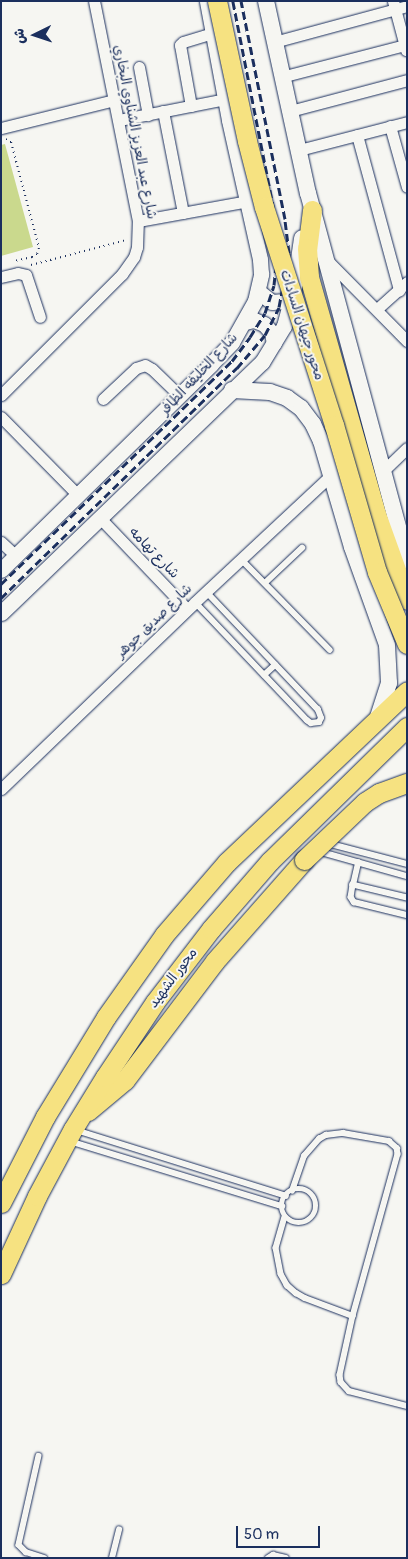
<!DOCTYPE html>
<meta charset="utf-8">
<style>
body{margin:0}
#map{position:relative;width:408px;height:1559px;overflow:hidden;background:#f6f6f2;font-family:Pangolin,"Playpen Sans Arabic",sans-serif}
div>[style]{position:absolute}
.green>*{inset:0;background:#cad98d}
.path>*{height:2px;margin-top:-1px;transform-origin:0;background:repeating-linear-gradient(90deg,#1b2f5e 0 1px,transparent 0 5px)}
.roads{filter:drop-shadow(0 0 1px #1b2f5e) drop-shadow(0 0 1px #1b2f5e)}
.service>*{height:5.5px;margin:-2.75px;padding:0 2.75px;transform-origin:2.75px;border-radius:2.75px;background:#f6f6f2}
.service>.ring{margin:-2.75px;padding:0;box-sizing:content-box;background:none;border:5.5px solid #f6f6f2;border-radius:50%}
.minor>*{height:11px;margin:-5.5px;padding:0 5.5px;transform-origin:5.5px;border-radius:5.5px;background:#f6f6f2}
.tertiary>*{height:15px;margin:-7.5px;padding:0 7.5px;transform-origin:7.5px;border-radius:7.5px;background:#f6f6f2}
.secondary>*{height:16px;margin:-8px;padding:0 8px;transform-origin:8px;border-radius:8px;background:#f6f6f2}
.primary>*{height:19px;margin:-9.5px;padding:0 9.5px;transform-origin:9.5px;border-radius:9.5px;background:#f6e281}
.rail>*{height:3px;margin-top:-1.5px;transform-origin:0;background:repeating-linear-gradient(90deg,#1b2f5e 0 8px,transparent 0 12px)}
.bridges{filter:drop-shadow(0 0 1px #1b2f5e) drop-shadow(0 0 1px #1b2f5e)}
.primary-bridge>*{height:19px;margin:-9.5px;padding:0 9.5px;transform-origin:9.5px;border-radius:9.5px;background:#f6e281}
span{translate:-50% -50%;white-space:nowrap;text-align:center;line-height:1.15;-webkit-text-stroke:4px #f6f6f2;paint-order:stroke}
.street-label{font-size:14px;color:#1b2f5e}
.frame{position:absolute;inset:0;border:2px solid #1b2f5e;pointer-events:none}
.north{position:absolute;left:10px;top:10px;width:50px;height:50px;-webkit-text-stroke:4px #f6f6f2;paint-order:stroke;rotate:266deg;font-size:14px;font-weight:700;line-height:20px;text-align:center;color:#1b2f5e}
.north::after{content:'';display:block;margin:auto;width:18px;height:22px;background:#1b2f5e;clip-path:polygon(50% 0,100% 100%,50% 72%,0 100%)}
.scale{position:absolute;left:236px;top:1526px;width:84px;height:22px;box-sizing:border-box;border:2px solid #1b2f5e;border-top:0;padding-left:6px;font-size:15px;line-height:18px;white-space:nowrap;color:#1b2f5e;-webkit-text-stroke:4px #f6f6f2;paint-order:stroke}
</style>
<div id="map">
<div class="green">
<i style="clip-path:polygon(5px 144px,33px 247px,1px 256px,1px 145px)"></i>
</div>
<div class="path">
<i style="left:6px;top:139px;width:6px;rotate:31deg"></i>
<i style="left:11px;top:142px;width:110px;rotate:75.2deg"></i>
<i style="left:39px;top:248px;width:6px;rotate:108deg"></i>
<i style="left:37px;top:254px;width:6px;rotate:149deg"></i>
<i style="left:32px;top:257px;width:17px;rotate:167deg"></i>
<i style="left:31px;top:265px;width:98px;rotate:-14.7deg"></i>
</div>
<div class="roads">
<div class="service">
<i style="left:241px;top:559px;width:127px;rotate:45.6deg"></i>
<i style="left:265px;top:583px;width:51px;rotate:-43.4deg"></i>
<i style="left:195px;top:602px;width:163px;rotate:46.5deg"></i>
<i style="left:307px;top:720px;width:5px;rotate:37deg"></i>
<i style="left:311px;top:723px;width:8px;rotate:-7deg"></i>
<i style="left:319px;top:722px;width:4px;rotate:-63deg"></i>
<i style="left:321px;top:718px;width:9px;rotate:-111deg"></i>
<i style="left:318px;top:710px;width:163px;rotate:-133.5deg"></i>
<i style="left:264px;top:675px;width:15px;rotate:-42deg"></i>
<i style="left:327px;top:843px;width:83px;rotate:14.7deg"></i>
<i style="left:318px;top:851px;width:92px;rotate:15.7deg"></i>
<i style="left:353px;top:885px;width:23px;rotate:-77deg"></i>
<i style="left:407px;top:898px;width:56px;rotate:-166.5deg"></i>
<i style="left:353px;top:885px;width:12px;rotate:99deg"></i>
<i style="left:351px;top:897px;width:6px;rotate:59deg"></i>
<i style="left:354px;top:902px;width:55px;rotate:13.8deg"></i>
<i style="left:76px;top:1130px;width:220px;rotate:17.4deg"></i>
<i style="left:69px;top:1141px;width:223px;rotate:17deg"></i>
<i class="ring" style="left:282px;top:1189px;width:28.5px;height:28.5px"></i>
<i style="left:292px;top:1191px;width:37px;rotate:-71deg"></i>
<i style="left:304px;top:1156px;width:23px;rotate:-49deg"></i>
<i style="left:319px;top:1139px;width:8px;rotate:-30deg"></i>
<i style="left:326px;top:1135px;width:17px;rotate:-7deg"></i>
<i style="left:343px;top:1133px;width:47px;rotate:9.9deg"></i>
<i style="left:389px;top:1141px;width:11px;rotate:41deg"></i>
<i style="left:397px;top:1148px;width:6px;rotate:81deg"></i>
<i style="left:398px;top:1154px;width:168px;rotate:105.5deg"></i>
<i style="left:353px;top:1316px;width:60px;rotate:102.4deg"></i>
<i style="left:340px;top:1375px;width:7px;rotate:82deg"></i>
<i style="left:341px;top:1382px;width:12px;rotate:48deg"></i>
<i style="left:349px;top:1391px;width:60px;rotate:14.5deg"></i>
<i style="left:285px;top:1217px;width:32px;rotate:106deg"></i>
<i style="left:276px;top:1248px;width:26px;rotate:79deg"></i>
<i style="left:281px;top:1274px;width:13px;rotate:61deg"></i>
<i style="left:287px;top:1285px;width:12px;rotate:42deg"></i>
<i style="left:296px;top:1293px;width:10px;rotate:29deg"></i>
<i style="left:305px;top:1298px;width:51px;rotate:20.6deg"></i>
<i style="left:39px;top:1456px;width:91px;rotate:102.7deg"></i>
<i style="left:19px;top:1545px;width:10px;rotate:45deg"></i>
<i style="left:26px;top:1552px;width:19px;rotate:18deg"></i>
<i style="left:112px;top:1558px;width:29px;rotate:-76deg"></i>
<i style="left:268px;top:1558px;width:6px;rotate:-31deg"></i>
<i style="left:273px;top:1555px;width:13px;rotate:13deg"></i>
</div>
<div class="minor">
<i style="left:393px;top:1px;width:51px;rotate:75.1deg"></i>
<i style="left:274px;top:42px;width:138px;rotate:-15.1deg"></i>
<i style="left:139px;top:67px;width:49px;rotate:79.4deg"></i>
<i style="left:281px;top:77px;width:128px;rotate:-14.5deg"></i>
<i style="left:191px;top:106px;width:62px;rotate:-100.2deg"></i>
<i style="left:180px;top:45px;width:4px;rotate:-45deg"></i>
<i style="left:183px;top:42px;width:31px;rotate:-17deg"></i>
<i style="left:163px;top:111px;width:104px;rotate:78.9deg"></i>
<i style="left:290px;top:111px;width:121px;rotate:-14.8deg"></i>
<i style="left:119px;top:120px;width:108px;rotate:-11.2deg"></i>
<i style="left:390px;top:126px;width:63px;rotate:74.4deg"></i>
<i style="left:1px;top:128px;width:116px;rotate:-13.9deg"></i>
<i style="left:357px;top:135px;width:161px;rotate:74.8deg"></i>
<i style="left:299px;top:150px;width:112px;rotate:-14.5deg"></i>
<i style="left:138px;top:221px;width:112px;rotate:-10.3deg"></i>
<i style="left:327px;top:260px;width:114px;rotate:45.4deg"></i>
<i style="left:1px;top:277px;width:17px;rotate:-13deg"></i>
<i style="left:18px;top:273px;width:8px;rotate:14deg"></i>
<i style="left:26px;top:275px;width:44px;rotate:71.6deg"></i>
<i style="left:377px;top:309px;width:40px;rotate:-42deg"></i>
<i style="left:1px;top:395px;width:171px;rotate:-45deg"></i>
<i style="left:122px;top:274px;width:21px;rotate:-55deg"></i>
<i style="left:134px;top:257px;width:10px;rotate:-73deg"></i>
<i style="left:137px;top:247px;width:26px;rotate:-88deg"></i>
<i style="left:138px;top:221px;width:224px;rotate:-101.3deg"></i>
<i style="left:103px;top:399px;width:45px;rotate:-43.2deg"></i>
<i style="left:136px;top:368px;width:9px;rotate:-18deg"></i>
<i style="left:145px;top:365px;width:8px;rotate:30deg"></i>
<i style="left:152px;top:369px;width:39px;rotate:44deg"></i>
<i style="left:1px;top:417px;width:111px;rotate:45.4deg"></i>
<i style="left:381px;top:473px;width:36px;rotate:-44deg"></i>
<i style="left:100px;top:518px;width:126px;rotate:46.3deg"></i>
<i style="left:1px;top:542px;width:21px;rotate:43deg"></i>
<i style="left:1px;top:789px;width:269px;rotate:-43.9deg"></i>
<i style="left:195px;top:602px;width:185px;rotate:-43deg"></i>
</div>
<div class="tertiary">
<i style="left:259px;top:292px;width:16px;rotate:38deg"></i>
<i style="left:272px;top:302px;width:12px;rotate:-5deg"></i>
<i style="left:284px;top:301px;width:12px;rotate:-42deg"></i>
<i style="left:245px;top:322px;width:9px;rotate:-13deg"></i>
<i style="left:254px;top:320px;width:11px;rotate:22deg"></i>
<i style="left:264px;top:324px;width:12px;rotate:48deg"></i>
<i style="left:272px;top:333px;width:10px;rotate:79deg"></i>
<i style="left:1px;top:570px;width:294px;rotate:-44.4deg"></i>
<i style="left:211px;top:364px;width:30px;rotate:-46deg"></i>
<i style="left:232px;top:342px;width:47px;rotate:-60.7deg"></i>
<i style="left:255px;top:301px;width:28px;rotate:-77deg"></i>
<i style="left:261px;top:274px;width:15px;rotate:-94deg"></i>
<i style="left:260px;top:259px;width:142px;rotate:-102.6deg"></i>
<i style="left:229px;top:120px;width:121px;rotate:-100.5deg"></i>
<i style="left:1px;top:613px;width:362px;rotate:-43.9deg"></i>
<i style="left:262px;top:362px;width:42px;rotate:-58.6deg"></i>
<i style="left:284px;top:326px;width:34px;rotate:-75deg"></i>
<i style="left:293px;top:293px;width:56px;rotate:-81.7deg"></i>
</div>
<div class="secondary">
<i style="left:266px;top:1px;width:197px;rotate:77.7deg"></i>
<i style="left:308px;top:193px;width:381px;rotate:74.9deg"></i>
<i style="left:232px;top:390px;width:38px;rotate:3deg"></i>
<i style="left:270px;top:392px;width:18px;rotate:19deg"></i>
<i style="left:287px;top:398px;width:17px;rotate:36deg"></i>
<i style="left:301px;top:408px;width:20px;rotate:53deg"></i>
<i style="left:313px;top:424px;width:19px;rotate:65deg"></i>
<i style="left:321px;top:441px;width:110px;rotate:73.7deg"></i>
<i style="left:352px;top:547px;width:104px;rotate:70.3deg"></i>
<i style="left:387px;top:645px;width:38px;rotate:87deg"></i>
<i style="left:389px;top:683px;width:38px;rotate:108deg"></i>
</div>
<div class="primary">
<i style="left:312px;top:210px;width:38px;rotate:97deg"></i>
<i style="left:307px;top:248px;width:29px;rotate:86deg"></i>
<i style="left:309px;top:277px;width:246px;rotate:74.2deg"></i>
<i style="left:376px;top:514px;width:91px;rotate:70.2deg"></i>
<i style="left:88px;top:1111px;width:48px;rotate:-40deg"></i>
<i style="left:125px;top:1080px;width:149px;rotate:-52.9deg"></i>
<i style="left:215px;top:961px;width:135px;rotate:-48.6deg"></i>
<i style="left:1px;top:1203px;width:97px;rotate:-62.9deg"></i>
<i style="left:45px;top:1117px;width:117px;rotate:-58.6deg"></i>
<i style="left:106px;top:1017px;width:100px;rotate:-54.7deg"></i>
<i style="left:164px;top:935px;width:96px;rotate:-49.2deg"></i>
<i style="left:227px;top:862px;width:248px;rotate:-43.5deg"></i>
<i style="left:1px;top:1274px;width:86px;rotate:-65.2deg"></i>
<i style="left:37px;top:1196px;width:76px;rotate:-61.8deg"></i>
<i style="left:73px;top:1129px;width:61px;rotate:-58.4deg"></i>
<i style="left:105px;top:1077px;width:90px;rotate:-56.3deg"></i>
<i style="left:155px;top:1002px;width:92px;rotate:-52.5deg"></i>
<i style="left:211px;top:929px;width:90px;rotate:-49.1deg"></i>
<i style="left:270px;top:861px;width:192px;rotate:-44.4deg"></i>
</div>
</div>
<div class="rail">
<i style="left:1px;top:584px;width:321px;rotate:-44deg"></i>
<i style="left:232px;top:361px;width:30px;rotate:-53deg"></i>
<i style="left:250px;top:337px;width:28px;rotate:-58deg"></i>
<i style="left:265px;top:313px;width:29px;rotate:-72deg"></i>
<i style="left:274px;top:285px;width:28px;rotate:-84deg"></i>
<i style="left:277px;top:257px;width:36px;rotate:-92deg"></i>
<i style="left:276px;top:221px;width:224px;rotate:-101.1deg"></i>
<i style="left:1px;top:598px;width:330px;rotate:-44.3deg"></i>
<i style="left:237px;top:368px;width:43px;rotate:-49.7deg"></i>
<i style="left:265px;top:335px;width:31px;rotate:-63deg"></i>
<i style="left:279px;top:307px;width:55px;rotate:-79.5deg"></i>
<i style="left:289px;top:253px;width:34px;rotate:-97deg"></i>
<i style="left:285px;top:219px;width:222px;rotate:-101.4deg"></i>
</div>
<div class="bridges">
<div class="primary-bridge">
<i style="left:217px;top:1px;width:143px;rotate:77.9deg"></i>
<i style="left:247px;top:141px;width:68px;rotate:75.6deg"></i>
<i style="left:264px;top:207px;width:229px;rotate:72.2deg"></i>
<i style="left:334px;top:425px;width:153px;rotate:73.7deg"></i>
<i style="left:377px;top:572px;width:78px;rotate:67.4deg"></i>
<i style="left:304px;top:860px;width:84px;rotate:-43.6deg"></i>
<i style="left:365px;top:802px;width:17px;rotate:-33deg"></i>
<i style="left:379px;top:793px;width:30px;rotate:-20deg"></i>
</div>
</div>
<div class="street-label">
<span style="left:135px;top:132px;rotate:79deg">شارع عبد العزيز الشناوي البخاري</span>
<span style="left:302px;top:325px;rotate:72deg">محور جيهان السادات</span>
<span style="left:199px;top:374px;rotate:-47deg">شارع الخليفه الظافر</span>
<span style="left:154px;top:553px;rotate:46deg">شارع تهامه</span>
<span style="left:154px;top:621px;rotate:-44deg">شارع صديق جوهر</span>
<span style="left:173px;top:978px;rotate:-53deg">محور الشهيد</span>
</div>
<div class="frame"></div>
<div class="north">ش</div>
<div class="scale">50 m</div>
</div>
